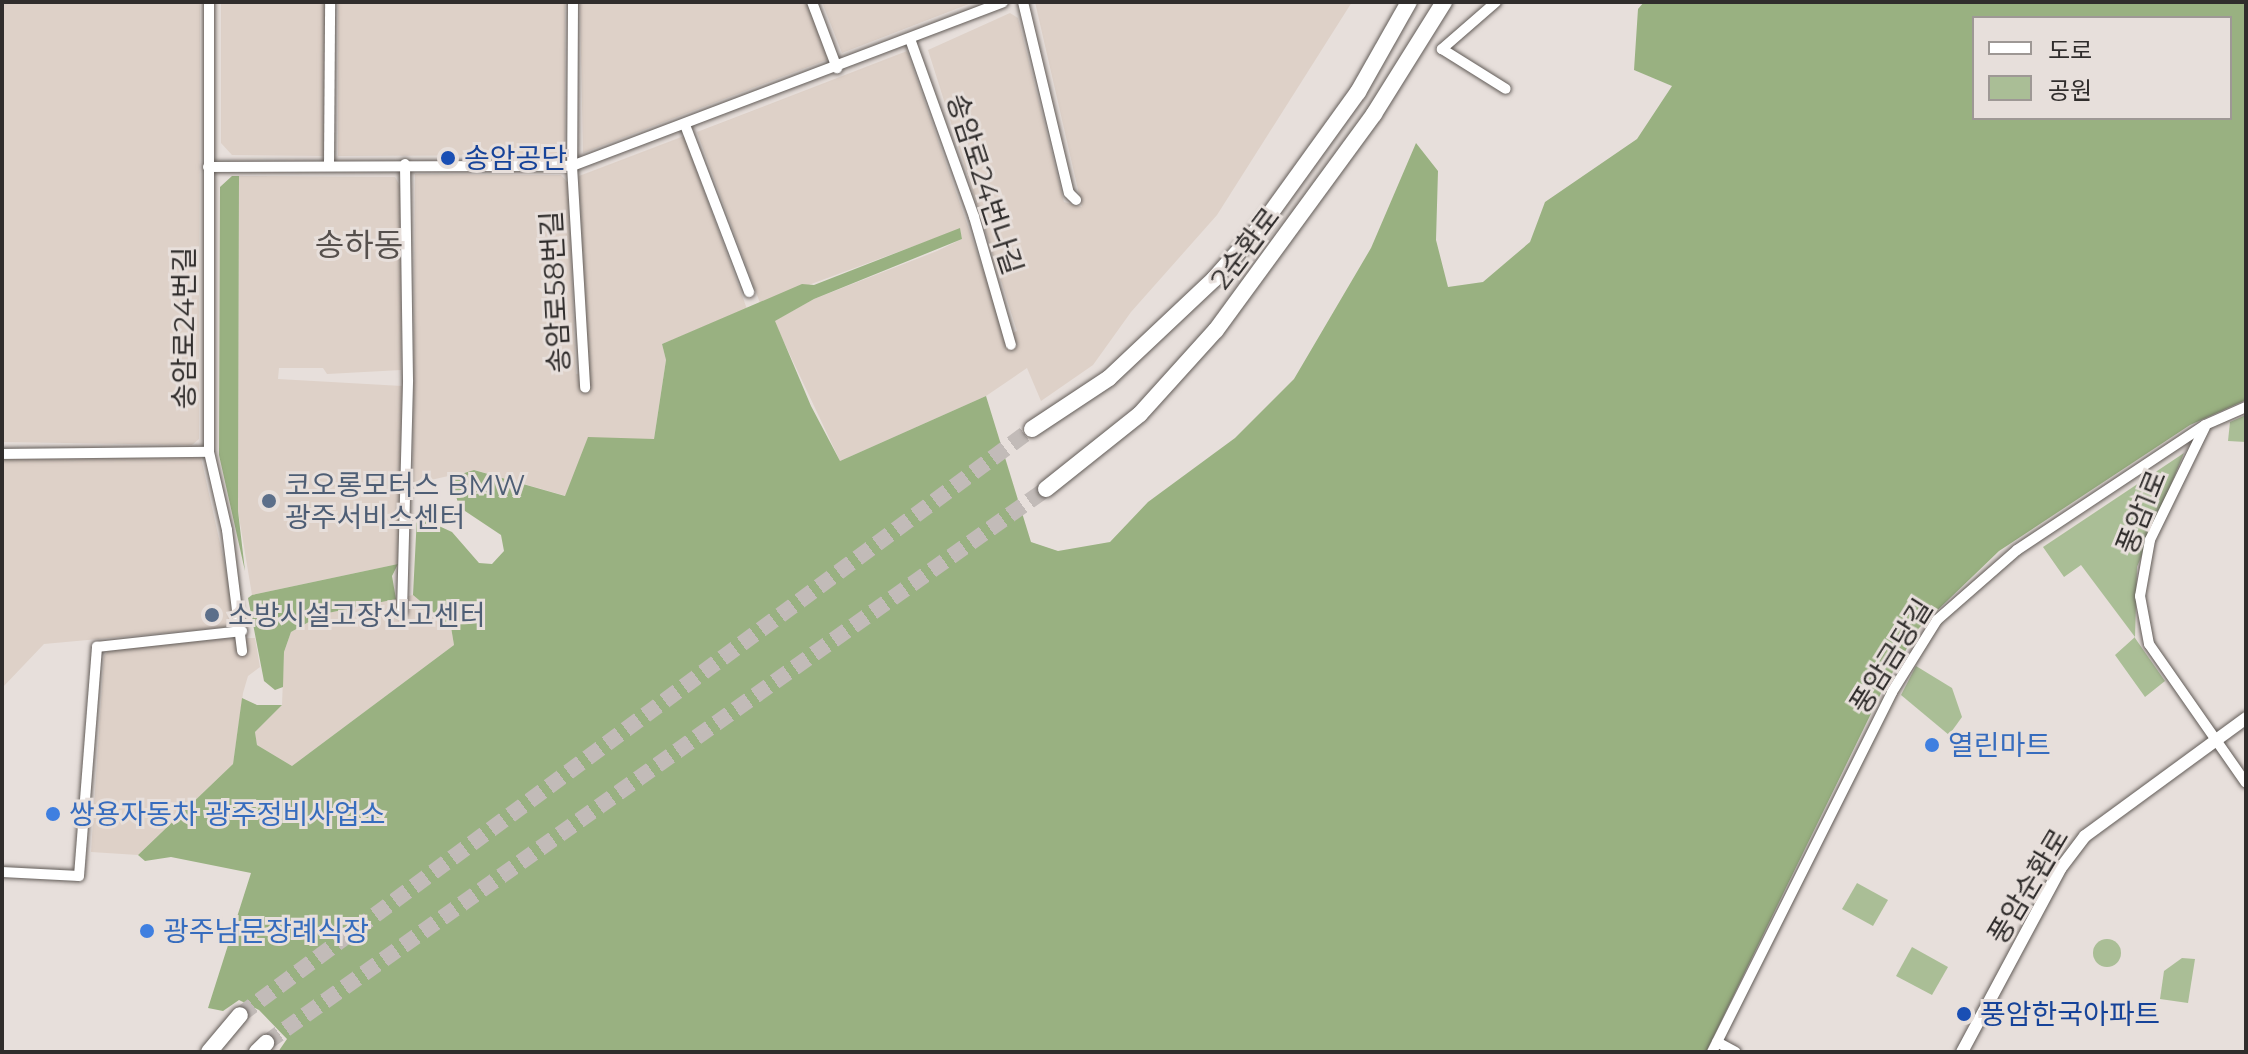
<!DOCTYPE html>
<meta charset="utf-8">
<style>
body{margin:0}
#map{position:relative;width:2248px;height:1054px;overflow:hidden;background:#e7dfdb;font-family:Montserrat,"Noto Sans KR",sans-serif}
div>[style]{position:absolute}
.built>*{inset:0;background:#ded1c8}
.green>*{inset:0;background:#aabe96}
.round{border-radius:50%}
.forest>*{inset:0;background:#99b181}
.trunk-tunnel>*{height:16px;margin-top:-8px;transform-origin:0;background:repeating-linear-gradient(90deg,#c2bbb8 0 16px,transparent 0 24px)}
.roads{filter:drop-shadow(0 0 2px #615b57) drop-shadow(0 0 2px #615b57)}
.minor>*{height:10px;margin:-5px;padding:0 5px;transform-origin:5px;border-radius:5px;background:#fff}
.tertiary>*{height:12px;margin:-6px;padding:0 6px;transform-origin:6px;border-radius:6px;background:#fff}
.trunk>*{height:16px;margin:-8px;padding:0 8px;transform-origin:8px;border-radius:8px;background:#fff}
.dots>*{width:22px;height:22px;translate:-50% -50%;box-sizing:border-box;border:4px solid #e7dfdb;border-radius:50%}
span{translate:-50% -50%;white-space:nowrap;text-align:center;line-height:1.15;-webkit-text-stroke:6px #e7dfdb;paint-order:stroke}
.transit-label{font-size:28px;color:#164399}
.left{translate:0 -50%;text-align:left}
.street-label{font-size:28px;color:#302d2c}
.service-label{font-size:28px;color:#4e5e75}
.shop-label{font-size:28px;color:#366cbe}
.quarter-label{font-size:32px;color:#56504d}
.frame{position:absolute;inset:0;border:4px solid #302d2c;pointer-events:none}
.legend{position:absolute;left:1972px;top:16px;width:260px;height:104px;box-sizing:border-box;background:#e7dfdb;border:2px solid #9e9895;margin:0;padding:10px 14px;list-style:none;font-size:24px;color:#302d2c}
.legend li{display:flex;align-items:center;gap:16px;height:40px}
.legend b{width:40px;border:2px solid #9e9895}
</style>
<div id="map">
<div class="built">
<i style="clip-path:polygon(2px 2px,200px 2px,199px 439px,192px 445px,2px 442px)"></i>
<i style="clip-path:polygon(221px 2px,325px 2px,324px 156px,232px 155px,221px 143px)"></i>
<i style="clip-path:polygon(338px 2px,565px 2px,565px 155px,338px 156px)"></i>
<i style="clip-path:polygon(580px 2px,807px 2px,829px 59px,583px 153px)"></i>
<i style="clip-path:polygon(822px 2px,974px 2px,842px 53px)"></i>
<i style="clip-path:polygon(1035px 2px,1352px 2px,1217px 215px,1131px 312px,1093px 365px,1041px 401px,1027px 368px,986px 396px,840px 461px,774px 321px,814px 299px,937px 251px,962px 239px,960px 229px,760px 303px,697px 132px,907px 51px,1006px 336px,1017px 331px,928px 50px,1010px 13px,1018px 18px,1064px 202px,1082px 207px)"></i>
<i style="clip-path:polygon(684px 136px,747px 309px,662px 344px,666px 360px,654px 439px,566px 496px,475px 470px,413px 484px,415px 174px,561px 175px,568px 183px,576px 374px,588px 373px,579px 176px)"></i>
<i style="clip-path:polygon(239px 176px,395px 177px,401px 188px,401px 370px,327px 374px,323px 368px,279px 368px,278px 379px,402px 386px,398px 564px,252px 595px,238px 511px)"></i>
<i style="clip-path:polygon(201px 458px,232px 597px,229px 627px,44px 644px,2px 688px,2px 459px)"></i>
<i style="clip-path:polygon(413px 595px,451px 627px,454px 645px,292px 766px,257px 745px,255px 732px,282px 705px,284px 652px,291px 632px,323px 614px)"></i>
<i style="clip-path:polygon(233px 638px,255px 638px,260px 667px,248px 676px,243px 693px,233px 764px,138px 855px,91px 852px,104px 656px,110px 649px)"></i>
</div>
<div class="green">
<i style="clip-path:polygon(2246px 415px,2246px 442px,2228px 441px,2230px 422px)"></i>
<i style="clip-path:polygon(2184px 453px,2137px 567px,2135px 638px,2165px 681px,2145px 697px,2115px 655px,2135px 637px,2081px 565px,2064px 577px,2043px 547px)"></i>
<i style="clip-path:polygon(1916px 666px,1952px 688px,1962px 717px,1949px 735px,1901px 695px)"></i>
<i style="clip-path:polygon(1857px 883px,1888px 900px,1873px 926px,1842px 909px)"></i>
<i class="round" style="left:2093px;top:939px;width:28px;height:28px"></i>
<i style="clip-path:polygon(1912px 947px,1948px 967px,1932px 995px,1896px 976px)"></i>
<i style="clip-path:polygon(2182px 958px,2195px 959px,2188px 1003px,2160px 999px,2164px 971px)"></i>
</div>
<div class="forest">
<i style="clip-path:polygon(evenodd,1644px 2px,2246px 2px,2246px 400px,2190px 425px,1999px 551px,1919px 628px,1884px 687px,1706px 1052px,278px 1052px,287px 1039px,259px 1010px,239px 1000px,223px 1011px,208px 1008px,251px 873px,171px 857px,145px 861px,138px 855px,233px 764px,242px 698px,257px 705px,282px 705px,255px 732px,257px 745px,292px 766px,454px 645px,451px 627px,413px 595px,417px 516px,452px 532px,479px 563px,492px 564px,504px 551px,501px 535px,459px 507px,451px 477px,474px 470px,565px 496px,588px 437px,654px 439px,666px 360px,662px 344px,802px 284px,814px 285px,960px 228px,962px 239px,814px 299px,775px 321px,811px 406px,840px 461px,986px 396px,1031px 542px,1058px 551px,1110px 542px,1148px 502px,1235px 438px,1294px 379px,1371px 248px,1416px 143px,1438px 171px,1436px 240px,1448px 287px,1483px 282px,1530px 242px,1545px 202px,1637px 139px,1672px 86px,1634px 70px,1638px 9px,1644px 2px,1974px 18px,2230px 18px,2230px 118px,1974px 118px,1974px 18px)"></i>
<i style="clip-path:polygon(232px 176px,239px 176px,238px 511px,245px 571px,219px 455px,220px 187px)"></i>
<i style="clip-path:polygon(398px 564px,392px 576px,396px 599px,323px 614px,291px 632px,284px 652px,283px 687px,275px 690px,264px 681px,248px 598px,252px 595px)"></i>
</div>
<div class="trunk-tunnel">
<i style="left:240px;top:1015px;width:985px;rotate:-36.5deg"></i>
<i style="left:266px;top:1043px;width:957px;rotate:-35.38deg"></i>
</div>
<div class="roads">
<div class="minor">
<i style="left:209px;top:2px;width:450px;rotate:90deg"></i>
<i style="left:209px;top:452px;width:80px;rotate:77deg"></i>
<i style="left:227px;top:530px;width:122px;rotate:82.9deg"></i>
<i style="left:573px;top:2px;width:164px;rotate:90.3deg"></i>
<i style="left:572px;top:166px;width:222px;rotate:86.6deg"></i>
<i style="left:812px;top:2px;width:71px;rotate:69.3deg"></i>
<i style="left:1023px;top:2px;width:196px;rotate:76.5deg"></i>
<i style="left:1069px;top:193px;width:10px;rotate:45deg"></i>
<i style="left:1496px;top:2px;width:72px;rotate:139deg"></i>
<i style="left:1442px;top:49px;width:75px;rotate:32deg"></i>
<i style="left:910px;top:39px;width:189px;rotate:70.2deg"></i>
<i style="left:974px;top:217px;width:133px;rotate:73.9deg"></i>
<i style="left:685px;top:125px;width:179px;rotate:69deg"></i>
<i style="left:329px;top:165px;width:163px;rotate:-89.6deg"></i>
<i style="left:208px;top:167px;width:364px;rotate:-0.2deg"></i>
<i style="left:572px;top:166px;width:461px;rotate:-20.8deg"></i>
<i style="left:2205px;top:427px;width:126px;rotate:116deg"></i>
<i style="left:2150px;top:540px;width:57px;rotate:100.1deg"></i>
<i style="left:2140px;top:596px;width:49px;rotate:79.4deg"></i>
<i style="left:2149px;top:644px;width:169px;rotate:55.1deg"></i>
<i style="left:2px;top:454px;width:207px;rotate:-0.6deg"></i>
<i style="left:402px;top:612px;width:232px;rotate:-88.5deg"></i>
<i style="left:408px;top:380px;width:216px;rotate:-90.8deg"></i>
<i style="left:2px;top:872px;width:77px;rotate:3deg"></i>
<i style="left:79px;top:876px;width:230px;rotate:-85.5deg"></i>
<i style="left:97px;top:647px;width:146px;rotate:-6.3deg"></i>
<i style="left:1717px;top:1042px;width:21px;rotate:28deg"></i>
<i style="left:1712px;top:1052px;width:402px;rotate:-63.4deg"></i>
<i style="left:1892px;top:692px;width:85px;rotate:-58deg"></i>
<i style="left:1937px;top:620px;width:106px;rotate:-41.2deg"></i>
<i style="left:2017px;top:550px;width:226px;rotate:-33.6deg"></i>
<i style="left:2205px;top:425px;width:45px;rotate:-23.7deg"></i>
</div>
<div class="tertiary">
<i style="left:1962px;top:1052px;width:208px;rotate:-61.8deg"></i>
<i style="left:2060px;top:869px;width:41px;rotate:-52.9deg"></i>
<i style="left:2085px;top:836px;width:200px;rotate:-36.2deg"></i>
</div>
<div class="trunk">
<i style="left:1032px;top:429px;width:92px;rotate:-33.5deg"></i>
<i style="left:1109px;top:378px;width:144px;rotate:-43.3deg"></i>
<i style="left:1214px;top:279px;width:72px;rotate:-48.4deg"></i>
<i style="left:1262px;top:225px;width:164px;rotate:-54.2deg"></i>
<i style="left:1358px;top:92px;width:103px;rotate:-60.5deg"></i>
<i style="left:1046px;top:489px;width:120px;rotate:-38.6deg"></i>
<i style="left:1140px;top:414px;width:113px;rotate:-47.9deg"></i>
<i style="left:1216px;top:330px;width:268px;rotate:-53.8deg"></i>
<i style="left:1374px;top:114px;width:132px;rotate:-58deg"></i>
<i style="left:209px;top:1052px;width:48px;rotate:-50deg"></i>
<i style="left:257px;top:1052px;width:13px;rotate:-45deg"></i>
</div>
</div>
<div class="dots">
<i style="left:448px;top:158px;background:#1a4fb4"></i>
<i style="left:269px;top:501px;background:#5c6f8a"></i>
<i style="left:212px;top:615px;background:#5c6f8a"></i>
<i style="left:1932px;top:745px;background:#3f7fe0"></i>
<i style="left:53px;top:814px;background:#3f7fe0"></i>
<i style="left:147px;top:931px;background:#3f7fe0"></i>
<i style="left:1964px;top:1014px;background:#1a4fb4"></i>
</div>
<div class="transit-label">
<span class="left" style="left:464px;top:158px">송암공단</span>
<span class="left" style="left:1980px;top:1014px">풍암한국아파트</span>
</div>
<div class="street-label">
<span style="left:985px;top:184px;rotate:72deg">송암로24번나길</span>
<span style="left:1245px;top:248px;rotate:-53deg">2순환로</span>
<span style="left:555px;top:292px;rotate:-93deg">송암로58번길</span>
<span style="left:184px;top:328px;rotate:-90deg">송암로24번길</span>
<span style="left:2141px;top:512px;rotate:-68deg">풍암1로</span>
<span style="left:1891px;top:656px;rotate:-58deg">풍암금당길</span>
<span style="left:2028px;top:886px;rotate:-59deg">풍암순환로</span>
</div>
<div class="service-label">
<span class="left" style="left:285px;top:501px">코오롱모터스 BMW<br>광주서비스센터</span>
<span class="left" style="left:228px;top:615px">소방시설고장신고센터</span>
</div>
<div class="shop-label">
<span class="left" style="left:1948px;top:745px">열린마트</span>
<span class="left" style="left:69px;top:814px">쌍용자동차 광주정비사업소</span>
<span class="left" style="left:163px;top:931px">광주남문장례식장</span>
</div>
<div class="quarter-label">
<span style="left:359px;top:245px">송하동</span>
</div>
<div class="frame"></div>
<ul class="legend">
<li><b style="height:10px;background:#fff"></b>도로</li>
<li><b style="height:22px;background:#aabe96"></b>공원</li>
</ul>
</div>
